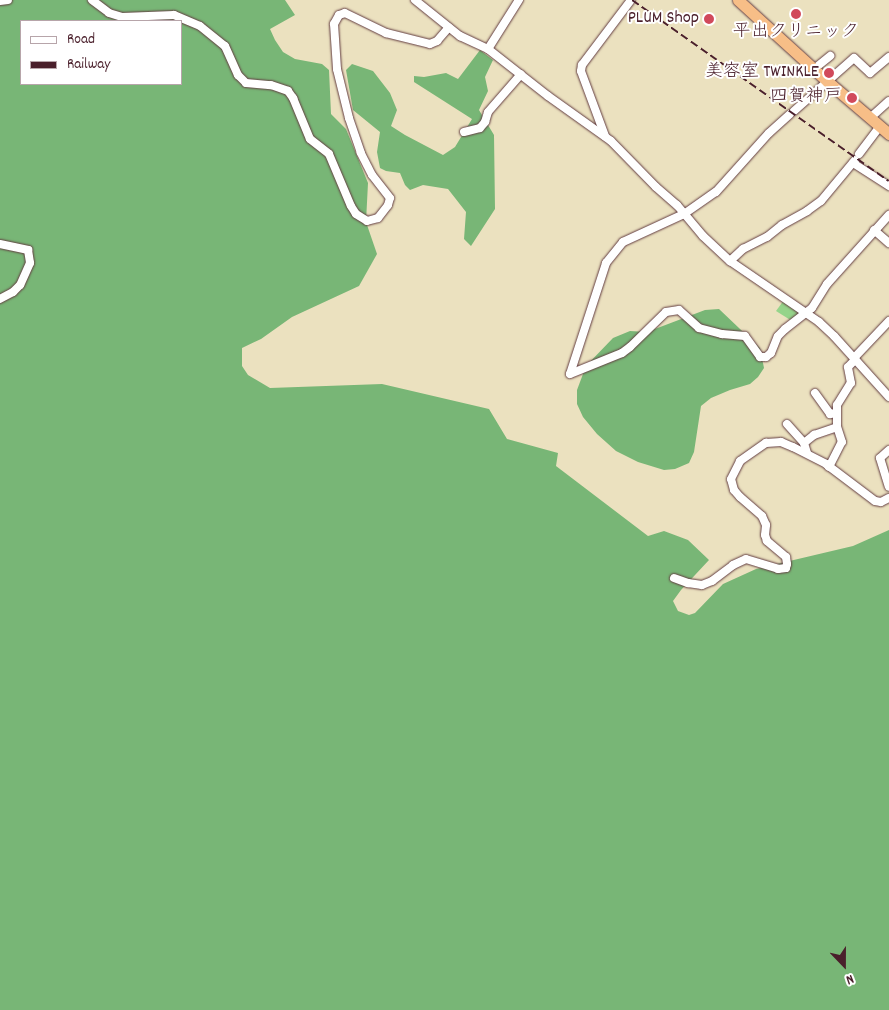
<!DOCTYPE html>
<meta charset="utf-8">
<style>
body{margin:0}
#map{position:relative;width:889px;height:1010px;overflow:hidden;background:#ebe1bf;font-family:Dekko,"Klee One",sans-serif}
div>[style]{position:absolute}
.green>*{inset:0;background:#95d48a}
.forest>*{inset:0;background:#78b676}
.roads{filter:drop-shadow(0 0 1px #623c41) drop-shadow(0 0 1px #623c41)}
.minor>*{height:8px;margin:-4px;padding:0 4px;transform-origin:4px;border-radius:4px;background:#fff}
.highway>*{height:11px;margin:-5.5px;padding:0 5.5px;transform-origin:5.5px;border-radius:5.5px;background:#f7be87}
.rail>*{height:2px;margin-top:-1px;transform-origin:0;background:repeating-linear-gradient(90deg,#4a1f2b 0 8px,transparent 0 12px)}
.dots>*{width:14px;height:14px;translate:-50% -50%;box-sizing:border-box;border:2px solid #fff;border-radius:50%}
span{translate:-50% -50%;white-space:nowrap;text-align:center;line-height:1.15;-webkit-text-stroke:4px #fff;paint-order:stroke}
.poi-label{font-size:18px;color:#4a1f2b}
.right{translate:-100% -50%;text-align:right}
.legend{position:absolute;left:20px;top:20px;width:162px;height:65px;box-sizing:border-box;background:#fff;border:1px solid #b7a5aa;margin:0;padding:6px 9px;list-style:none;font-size:15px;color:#4a1f2b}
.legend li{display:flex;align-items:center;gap:10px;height:25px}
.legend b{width:25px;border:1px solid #b7a5aa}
.north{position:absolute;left:819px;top:940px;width:50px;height:50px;-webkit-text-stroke:4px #fff;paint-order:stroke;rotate:158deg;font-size:14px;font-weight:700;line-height:20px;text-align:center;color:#4a1f2b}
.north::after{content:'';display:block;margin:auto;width:18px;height:22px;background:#4a1f2b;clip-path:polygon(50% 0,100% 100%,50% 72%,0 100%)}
</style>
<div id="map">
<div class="green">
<i style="clip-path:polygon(784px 300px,802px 313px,792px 321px,776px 311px)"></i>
</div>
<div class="forest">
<i style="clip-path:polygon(evenodd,0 0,285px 0,295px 15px,270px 29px,275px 40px,283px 52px,295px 59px,322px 64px,329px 70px,331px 114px,346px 129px,368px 183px,366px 222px,377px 254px,359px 286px,292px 317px,261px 339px,242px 348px,242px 366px,248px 375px,270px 388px,382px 384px,489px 409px,507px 439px,558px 453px,556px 466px,648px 536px,664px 531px,688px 540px,709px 560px,681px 590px,673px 601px,678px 611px,689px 615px,695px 613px,723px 584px,756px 569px,853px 546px,889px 530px,889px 1010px,0 1010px,0 0,21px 21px,181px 21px,181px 84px,21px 84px,21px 21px)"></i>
<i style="clip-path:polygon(480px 50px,493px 60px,485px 77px,488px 91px,479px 110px,494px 135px,495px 209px,471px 246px,464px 239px,466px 212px,448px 189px,423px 185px,410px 190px,405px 185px,400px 173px,386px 171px,380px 168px,377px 152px,380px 132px,353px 110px,346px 70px,352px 64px,373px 71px,390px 93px,397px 110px,391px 126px,405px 135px,443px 155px,455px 147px,472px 119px,414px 82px,414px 76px,424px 77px,446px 73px,458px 79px)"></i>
<i style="clip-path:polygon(719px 309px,760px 348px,764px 368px,758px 377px,750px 384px,730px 390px,711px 398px,701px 406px,694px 452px,689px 463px,675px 469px,664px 470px,638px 462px,616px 451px,597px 434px,583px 417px,577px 404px,577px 390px,586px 366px,613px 338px,630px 331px,647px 332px,705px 310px)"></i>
</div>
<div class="roads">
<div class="minor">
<i style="left:92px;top:0;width:21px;rotate:37deg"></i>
<i style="left:109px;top:13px;width:14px;rotate:17deg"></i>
<i style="left:122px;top:17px;width:52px;rotate:-2.2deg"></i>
<i style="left:174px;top:15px;width:28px;rotate:23deg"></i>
<i style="left:200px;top:26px;width:32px;rotate:39deg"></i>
<i style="left:225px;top:46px;width:32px;rotate:66deg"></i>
<i style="left:238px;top:75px;width:11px;rotate:45deg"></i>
<i style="left:246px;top:83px;width:25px;rotate:5deg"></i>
<i style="left:271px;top:85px;width:18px;rotate:19deg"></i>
<i style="left:288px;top:91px;width:9px;rotate:54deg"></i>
<i style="left:293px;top:98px;width:44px;rotate:67.5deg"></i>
<i style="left:310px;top:139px;width:24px;rotate:38deg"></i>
<i style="left:329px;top:154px;width:56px;rotate:67.1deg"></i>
<i style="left:351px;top:206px;width:9px;rotate:58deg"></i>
<i style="left:356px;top:214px;width:13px;rotate:32deg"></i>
<i style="left:367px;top:221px;width:11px;rotate:-15deg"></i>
<i style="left:378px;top:218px;width:16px;rotate:-52deg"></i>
<i style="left:388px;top:205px;width:7px;rotate:-74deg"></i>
<i style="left:390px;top:198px;width:29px;rotate:-128deg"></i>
<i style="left:372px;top:175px;width:25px;rotate:-117deg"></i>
<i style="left:361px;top:153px;width:37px;rotate:-109deg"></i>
<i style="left:349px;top:118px;width:50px;rotate:-103.8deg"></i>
<i style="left:337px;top:69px;width:45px;rotate:-93.8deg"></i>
<i style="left:334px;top:24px;width:10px;rotate:-61deg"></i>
<i style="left:339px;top:15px;width:6px;rotate:-18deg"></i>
<i style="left:345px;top:13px;width:46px;rotate:26deg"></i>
<i style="left:386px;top:33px;width:45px;rotate:14deg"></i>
<i style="left:430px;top:44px;width:8px;rotate:-23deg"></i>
<i style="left:437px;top:41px;width:18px;rotate:-49deg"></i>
<i style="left:415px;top:0;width:58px;rotate:38.7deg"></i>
<i style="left:460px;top:36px;width:31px;rotate:25deg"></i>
<i style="left:488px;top:49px;width:76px;rotate:38.1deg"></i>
<i style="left:548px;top:96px;width:77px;rotate:35.5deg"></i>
<i style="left:611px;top:141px;width:64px;rotate:45.6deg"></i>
<i style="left:656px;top:187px;width:28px;rotate:41deg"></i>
<i style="left:677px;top:205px;width:40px;rotate:50deg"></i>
<i style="left:703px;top:236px;width:37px;rotate:43deg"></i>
<i style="left:730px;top:261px;width:108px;rotate:34.4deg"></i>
<i style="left:819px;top:322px;width:21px;rotate:43deg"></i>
<i style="left:834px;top:336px;width:82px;rotate:48deg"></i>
<i style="left:0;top:1px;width:8px;rotate:-7deg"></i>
<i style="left:488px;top:49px;width:58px;rotate:-57.7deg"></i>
<i style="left:814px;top:69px;width:21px;rotate:-39deg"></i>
<i style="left:794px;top:111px;width:80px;rotate:-41.5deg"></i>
<i style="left:854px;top:58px;width:22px;rotate:43deg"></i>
<i style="left:870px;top:73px;width:25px;rotate:-40deg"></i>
<i style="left:870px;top:118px;width:25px;rotate:-42deg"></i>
<i style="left:464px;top:132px;width:16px;rotate:-14deg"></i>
<i style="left:480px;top:128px;width:8px;rotate:-50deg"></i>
<i style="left:485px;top:122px;width:10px;rotate:-73deg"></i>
<i style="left:488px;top:112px;width:50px;rotate:-49deg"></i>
<i style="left:605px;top:136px;width:69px;rotate:-110.3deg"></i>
<i style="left:581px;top:71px;width:6px;rotate:-81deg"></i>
<i style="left:582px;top:65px;width:81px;rotate:-53deg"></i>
<i style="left:859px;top:154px;width:35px;rotate:-53deg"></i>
<i style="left:853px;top:163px;width:43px;rotate:32.6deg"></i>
<i style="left:874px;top:230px;width:20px;rotate:41deg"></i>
<i style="left:0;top:244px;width:29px;rotate:12deg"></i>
<i style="left:28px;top:250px;width:13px;rotate:81deg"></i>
<i style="left:30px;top:263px;width:24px;rotate:114deg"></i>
<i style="left:20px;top:285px;width:10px;rotate:135deg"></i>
<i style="left:13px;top:292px;width:15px;rotate:152deg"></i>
<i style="left:730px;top:261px;width:18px;rotate:-43deg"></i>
<i style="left:743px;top:249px;width:27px;rotate:-27deg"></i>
<i style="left:767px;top:237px;width:19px;rotate:-39deg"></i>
<i style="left:782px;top:225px;width:29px;rotate:-29deg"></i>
<i style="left:807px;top:211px;width:17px;rotate:-36deg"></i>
<i style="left:821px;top:201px;width:53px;rotate:-50.3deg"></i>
<i style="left:854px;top:358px;width:51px;rotate:-46.6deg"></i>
<i style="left:570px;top:374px;width:56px;rotate:-22deg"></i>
<i style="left:622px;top:353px;width:10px;rotate:-37deg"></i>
<i style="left:630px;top:347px;width:50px;rotate:-44.2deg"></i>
<i style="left:666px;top:312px;width:13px;rotate:-9deg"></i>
<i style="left:679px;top:310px;width:27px;rotate:42deg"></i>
<i style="left:699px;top:328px;width:24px;rotate:15deg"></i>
<i style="left:722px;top:334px;width:23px;rotate:5deg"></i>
<i style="left:745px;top:336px;width:26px;rotate:54deg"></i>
<i style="left:760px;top:357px;width:6px"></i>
<i style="left:766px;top:357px;width:6px;rotate:-39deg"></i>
<i style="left:771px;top:353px;width:18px;rotate:-68deg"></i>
<i style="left:778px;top:336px;width:10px;rotate:-45deg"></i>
<i style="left:785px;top:329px;width:34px;rotate:-38deg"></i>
<i style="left:812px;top:308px;width:28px;rotate:-58deg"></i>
<i style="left:827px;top:284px;width:93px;rotate:-48.1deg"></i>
<i style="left:570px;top:374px;width:117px;rotate:-72deg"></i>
<i style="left:606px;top:263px;width:27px;rotate:-51deg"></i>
<i style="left:623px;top:242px;width:67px;rotate:-24.7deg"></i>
<i style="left:684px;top:214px;width:39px;rotate:-35deg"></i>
<i style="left:716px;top:192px;width:79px;rotate:-48.1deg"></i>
<i style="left:769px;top:133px;width:28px;rotate:-42deg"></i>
<i style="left:815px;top:393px;width:26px;rotate:54deg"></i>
<i style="left:830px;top:414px;width:6px;rotate:-9deg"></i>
<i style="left:787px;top:424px;width:25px;rotate:48deg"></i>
<i style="left:889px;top:450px;width:12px;rotate:138deg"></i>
<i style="left:880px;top:458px;width:30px;rotate:73deg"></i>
<i style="left:807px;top:453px;width:10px;rotate:-107deg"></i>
<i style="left:804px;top:443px;width:13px;rotate:-39deg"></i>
<i style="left:814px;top:435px;width:24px;rotate:-19deg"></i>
<i style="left:829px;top:467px;width:28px;rotate:-63deg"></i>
<i style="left:842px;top:442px;width:16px;rotate:-108deg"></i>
<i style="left:837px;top:427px;width:22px;rotate:-90deg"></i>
<i style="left:837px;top:405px;width:26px;rotate:-58deg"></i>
<i style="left:851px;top:383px;width:16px;rotate:-101deg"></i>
<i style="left:848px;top:367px;width:10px;rotate:-45deg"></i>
<i style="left:674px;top:578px;width:15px;rotate:20deg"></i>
<i style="left:688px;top:583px;width:14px;rotate:8deg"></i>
<i style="left:702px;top:585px;width:11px;rotate:-22deg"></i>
<i style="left:712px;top:581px;width:26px;rotate:-37deg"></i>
<i style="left:733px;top:565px;width:14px;rotate:-25deg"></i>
<i style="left:746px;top:559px;width:34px;rotate:17deg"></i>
<i style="left:778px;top:569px;width:8px;rotate:-7deg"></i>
<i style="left:786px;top:568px;width:4px;rotate:-76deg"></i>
<i style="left:787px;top:564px;width:7px;rotate:-98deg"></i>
<i style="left:786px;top:557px;width:25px;rotate:-140deg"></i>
<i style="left:767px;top:541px;width:6px;rotate:-108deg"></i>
<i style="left:765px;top:535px;width:10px;rotate:-84deg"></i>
<i style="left:766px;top:525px;width:10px;rotate:-114deg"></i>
<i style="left:762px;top:516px;width:29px;rotate:-139deg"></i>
<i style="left:740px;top:497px;width:9px;rotate:-131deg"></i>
<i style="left:734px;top:490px;width:11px;rotate:-105deg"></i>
<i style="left:731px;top:479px;width:20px;rotate:-63deg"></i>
<i style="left:740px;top:461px;width:32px;rotate:-35deg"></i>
<i style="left:766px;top:443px;width:15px;rotate:-4deg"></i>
<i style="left:781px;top:442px;width:13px;rotate:23deg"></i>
<i style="left:793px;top:447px;width:37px;rotate:27deg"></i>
<i style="left:826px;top:464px;width:61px;rotate:37.1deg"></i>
<i style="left:875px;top:501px;width:6px;rotate:9deg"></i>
<i style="left:881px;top:502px;width:9px;rotate:-27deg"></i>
</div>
<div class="highway">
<i style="left:738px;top:0;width:120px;rotate:42.3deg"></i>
<i style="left:827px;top:81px;width:82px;rotate:40.5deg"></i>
</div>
</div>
<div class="rail">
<i style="left:632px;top:0;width:314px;rotate:35.2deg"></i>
</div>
<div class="dots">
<i style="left:796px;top:14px;background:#d1495b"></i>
<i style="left:709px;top:19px;background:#d1495b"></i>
<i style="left:829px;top:73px;background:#d1495b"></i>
<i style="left:852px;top:98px;background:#d1495b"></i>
</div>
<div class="poi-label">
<span class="right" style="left:699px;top:19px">PLUM Shop</span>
<span style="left:796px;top:33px">平出クリニック</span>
<span class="right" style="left:819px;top:73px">美容室 TWINKLE</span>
<span class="right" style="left:842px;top:98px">四賀神戸</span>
</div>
<ul class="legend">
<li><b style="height:6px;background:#fff"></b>Road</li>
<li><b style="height:6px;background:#4a1f2b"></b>Railway</li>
</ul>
<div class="north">N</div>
</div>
